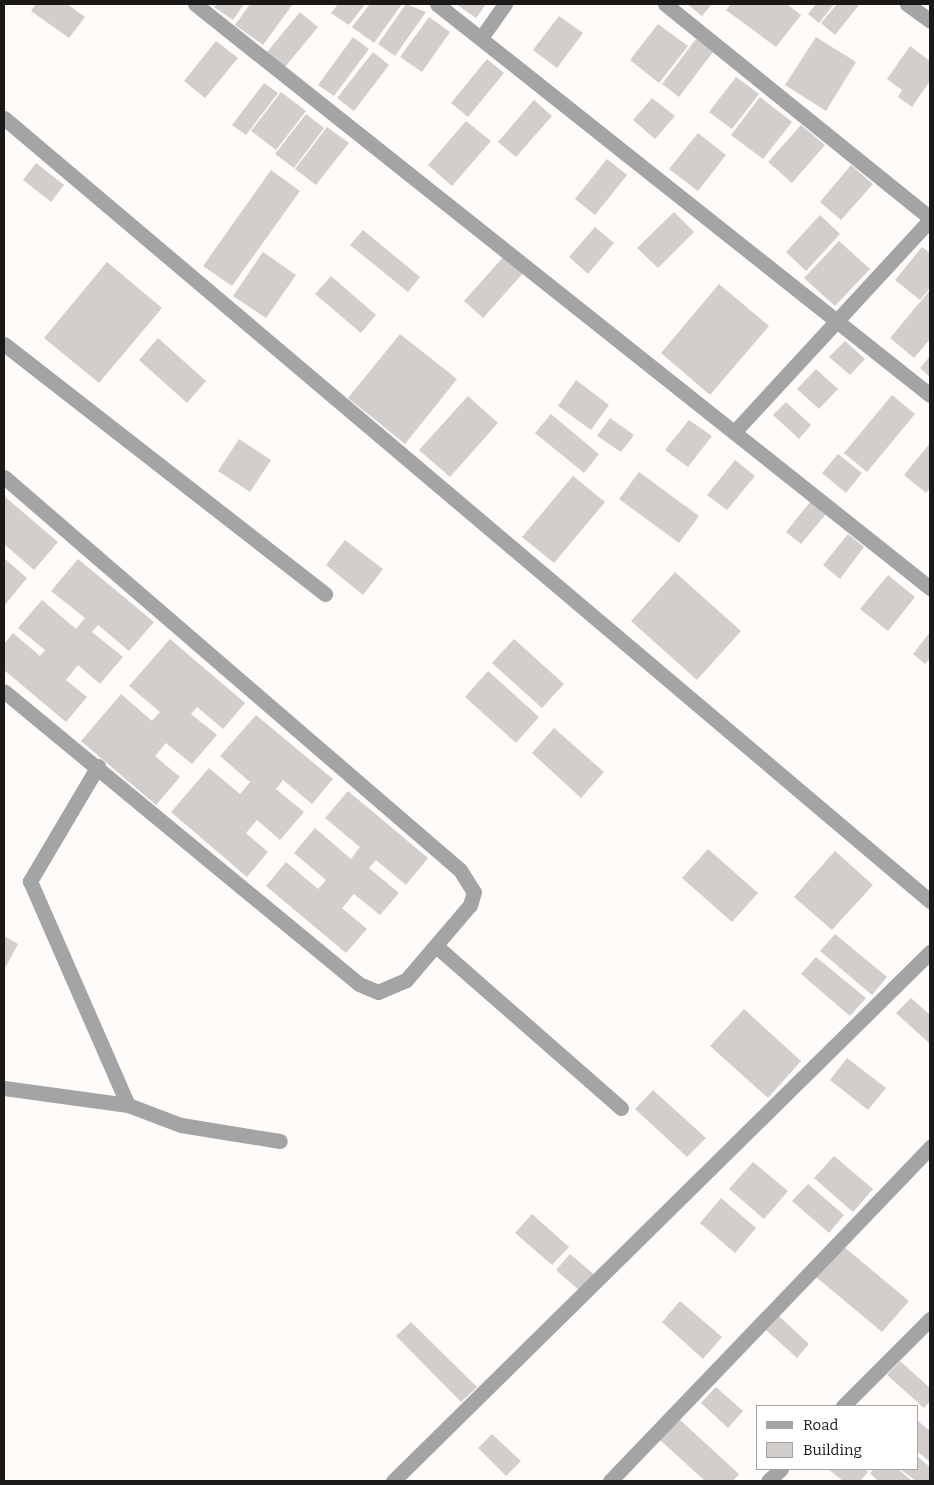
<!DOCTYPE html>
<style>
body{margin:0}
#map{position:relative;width:934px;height:1485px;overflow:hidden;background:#fefbf9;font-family:Bitter,serif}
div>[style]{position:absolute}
.building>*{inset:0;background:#d1cecc}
.minor>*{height:15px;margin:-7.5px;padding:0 7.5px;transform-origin:7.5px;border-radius:7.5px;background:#a3a4a5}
span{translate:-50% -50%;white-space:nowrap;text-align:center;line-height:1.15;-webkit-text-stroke:5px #fff;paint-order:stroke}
.frame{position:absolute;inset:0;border:5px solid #1a1918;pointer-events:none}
.legend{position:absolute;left:756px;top:1405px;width:162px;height:65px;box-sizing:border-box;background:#fff;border:1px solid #a3a3a3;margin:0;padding:6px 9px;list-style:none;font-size:15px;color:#1a1918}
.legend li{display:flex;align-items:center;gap:10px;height:25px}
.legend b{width:25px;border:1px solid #a3a3a3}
</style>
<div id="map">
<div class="building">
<i style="clip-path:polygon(36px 4px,67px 4px,85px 17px,69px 38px,31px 11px)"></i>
<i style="clip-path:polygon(217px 4px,244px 4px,233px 20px,214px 7px)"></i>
<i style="clip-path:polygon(250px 4px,293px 4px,263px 45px,235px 25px)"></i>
<i style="clip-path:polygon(338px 4px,365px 4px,349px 25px,331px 13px)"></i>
<i style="clip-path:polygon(370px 4px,402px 4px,374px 43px,352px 27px)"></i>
<i style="clip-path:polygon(406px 4px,426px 12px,395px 56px,378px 44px)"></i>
<i style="clip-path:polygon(456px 4px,486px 4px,476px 18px)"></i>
<i style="clip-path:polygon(687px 4px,712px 4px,702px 16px)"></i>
<i style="clip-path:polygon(731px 4px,787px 4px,801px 15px,776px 47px,726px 10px)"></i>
<i style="clip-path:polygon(816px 4px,834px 4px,819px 23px,808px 14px)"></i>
<i style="clip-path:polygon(837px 4px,859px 5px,835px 35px,821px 23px)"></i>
<i style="clip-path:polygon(300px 12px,318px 27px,285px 67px,267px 52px)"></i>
<i style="clip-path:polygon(559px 16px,583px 33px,557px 68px,533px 50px)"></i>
<i style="clip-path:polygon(429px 17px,450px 32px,422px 72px,400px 57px)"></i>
<i style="clip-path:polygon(658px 24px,688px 46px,659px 83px,630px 60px)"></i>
<i style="clip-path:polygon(353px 37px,369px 49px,334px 96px,318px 85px)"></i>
<i style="clip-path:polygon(816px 37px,856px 62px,826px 111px,785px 85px)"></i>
<i style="clip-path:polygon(696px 39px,713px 52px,679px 97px,662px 84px)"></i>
<i style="clip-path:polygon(216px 41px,238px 58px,205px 98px,184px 81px)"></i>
<i style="clip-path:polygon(910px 46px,930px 61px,930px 81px,912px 107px,898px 97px,902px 90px,887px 79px)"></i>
<i style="clip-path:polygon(373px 52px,389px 65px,354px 111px,337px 98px)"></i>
<i style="clip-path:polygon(487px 59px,504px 73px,468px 117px,451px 103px)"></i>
<i style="clip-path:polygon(736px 77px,759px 94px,732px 129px,709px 112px)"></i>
<i style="clip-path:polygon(264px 83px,278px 93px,246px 135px,232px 125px)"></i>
<i style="clip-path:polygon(281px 92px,306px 111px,276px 150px,251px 131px)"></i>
<i style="clip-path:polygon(760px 97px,792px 122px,763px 159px,731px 135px)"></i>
<i style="clip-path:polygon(652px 98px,675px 116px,655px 139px,633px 120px)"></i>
<i style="clip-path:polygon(534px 100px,552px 116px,516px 157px,498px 142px)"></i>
<i style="clip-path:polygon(306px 114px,324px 128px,294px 168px,275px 154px)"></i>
<i style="clip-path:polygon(466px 121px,491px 141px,452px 186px,428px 165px)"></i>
<i style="clip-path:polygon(801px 125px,825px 145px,792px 183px,768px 162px)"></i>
<i style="clip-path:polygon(327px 127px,349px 143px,316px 185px,295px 169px)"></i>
<i style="clip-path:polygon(698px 133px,726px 155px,698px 191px,669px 169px)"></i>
<i style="clip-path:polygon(607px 159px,627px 175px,595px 215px,575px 199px)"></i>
<i style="clip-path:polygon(36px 163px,64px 185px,51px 202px,23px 180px)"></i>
<i style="clip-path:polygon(851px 165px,873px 184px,841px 220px,820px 202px)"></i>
<i style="clip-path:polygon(271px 170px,300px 191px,232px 286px,203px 266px)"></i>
<i style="clip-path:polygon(674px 212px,694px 232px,658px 268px,637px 248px)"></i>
<i style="clip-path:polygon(820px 215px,840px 234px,806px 271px,786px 252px)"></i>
<i style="clip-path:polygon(595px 227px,614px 243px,588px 274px,569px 257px)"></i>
<i style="clip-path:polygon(363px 230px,420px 277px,408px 292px,350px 245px)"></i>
<i style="clip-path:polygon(839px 241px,870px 269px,835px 306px,804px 278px)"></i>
<i style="clip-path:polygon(922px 247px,930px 253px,930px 288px,920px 300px,895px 280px)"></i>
<i style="clip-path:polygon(263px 252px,296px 275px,266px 318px,233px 296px)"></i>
<i style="clip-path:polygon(505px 255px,524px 272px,483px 318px,464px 301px)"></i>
<i style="clip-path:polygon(107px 262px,162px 308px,99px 383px,44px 338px)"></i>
<i style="clip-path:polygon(331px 276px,376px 315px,361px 333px,315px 294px)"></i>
<i style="clip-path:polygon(719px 284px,769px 326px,710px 395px,661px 353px)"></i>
<i style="clip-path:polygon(930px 290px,930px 339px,914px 358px,890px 338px)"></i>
<i style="clip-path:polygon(400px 334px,457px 379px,405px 444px,348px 398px)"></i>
<i style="clip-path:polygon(158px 338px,206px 381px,187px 403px,139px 360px)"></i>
<i style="clip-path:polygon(845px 341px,865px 359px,850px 375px,829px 357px)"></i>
<i style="clip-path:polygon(930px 356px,930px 377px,920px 368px)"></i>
<i style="clip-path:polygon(816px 369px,838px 389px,819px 409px,797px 389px)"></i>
<i style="clip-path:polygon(576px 380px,609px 405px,591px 430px,558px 406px)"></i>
<i style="clip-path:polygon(892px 395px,915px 414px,867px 472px,844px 453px)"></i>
<i style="clip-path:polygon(468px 396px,498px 423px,450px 477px,419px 450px)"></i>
<i style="clip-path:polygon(786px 402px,811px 425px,799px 439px,773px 415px)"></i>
<i style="clip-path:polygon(551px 414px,599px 454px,584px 473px,535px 433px)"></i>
<i style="clip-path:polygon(610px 418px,634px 435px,621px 452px,597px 436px)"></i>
<i style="clip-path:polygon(689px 420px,712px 436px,688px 467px,665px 450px)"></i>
<i style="clip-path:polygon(239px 439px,271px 460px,250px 492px,218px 471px)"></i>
<i style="clip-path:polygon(930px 443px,930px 488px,926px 493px,904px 475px)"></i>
<i style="clip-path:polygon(838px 454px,862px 473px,846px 493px,822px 473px)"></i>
<i style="clip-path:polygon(735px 460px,755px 476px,727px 510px,707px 495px)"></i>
<i style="clip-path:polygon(639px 472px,699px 516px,679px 543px,619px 499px)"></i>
<i style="clip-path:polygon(573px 476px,605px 502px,554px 563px,522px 537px)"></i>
<i style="clip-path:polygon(4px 496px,58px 542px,34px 570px,4px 544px)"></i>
<i style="clip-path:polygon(810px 502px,826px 514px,801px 544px,786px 532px)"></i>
<i style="clip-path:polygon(848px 534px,864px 547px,840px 579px,823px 565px)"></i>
<i style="clip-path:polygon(345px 540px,383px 569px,363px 595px,326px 565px)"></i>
<i style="clip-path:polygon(4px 558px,27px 578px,4px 606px)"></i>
<i style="clip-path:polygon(78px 559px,154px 622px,129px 651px,98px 625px,92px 632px,123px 657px,100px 684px,78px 665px,66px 680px,87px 697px,66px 722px,4px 670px,4px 644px,13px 633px,40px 656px,45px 650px,18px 628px,42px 600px,76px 629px,85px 618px,51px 591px)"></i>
<i style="clip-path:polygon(675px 572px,741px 631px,697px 680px,631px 621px)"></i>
<i style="clip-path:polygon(888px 575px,915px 597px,888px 631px,860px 609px)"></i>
<i style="clip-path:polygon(930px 632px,930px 658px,925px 664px,913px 654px)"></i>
<i style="clip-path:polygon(170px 639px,245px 703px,223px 729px,197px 707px,191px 714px,217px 735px,192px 764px,166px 743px,155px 756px,180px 777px,156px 805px,81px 741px,121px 694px,152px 721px,160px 712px,129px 686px)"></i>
<i style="clip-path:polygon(514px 639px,564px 684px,542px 708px,492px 663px)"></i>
<i style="clip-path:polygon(488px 671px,539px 717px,516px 743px,465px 697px)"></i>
<i style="clip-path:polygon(256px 715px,333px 779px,312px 804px,283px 780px,276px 789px,304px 812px,280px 840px,257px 820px,246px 833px,268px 852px,247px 877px,171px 812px,209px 768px,240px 794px,250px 782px,220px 756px)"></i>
<i style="clip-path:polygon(554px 728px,604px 772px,581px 798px,532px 753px)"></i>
<i style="clip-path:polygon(348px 791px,428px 858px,406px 885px,376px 860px,369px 868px,399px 893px,380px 915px,354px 894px,342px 908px,367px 929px,346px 953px,266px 886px,286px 862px,318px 889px,326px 880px,294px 853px,315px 828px,351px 859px,360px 847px,325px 818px)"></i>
<i style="clip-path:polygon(708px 849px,758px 893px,732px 922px,682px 878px)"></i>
<i style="clip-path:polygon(835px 851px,873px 885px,832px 930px,794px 897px)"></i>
<i style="clip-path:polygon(835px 934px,887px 977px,872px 995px,820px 951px)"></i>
<i style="clip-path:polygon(4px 936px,18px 944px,4px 970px)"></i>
<i style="clip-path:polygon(816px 957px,866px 998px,850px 1016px,801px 974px)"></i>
<i style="clip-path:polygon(911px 998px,930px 1015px,930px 1044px,896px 1013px)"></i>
<i style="clip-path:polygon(744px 1009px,801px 1061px,768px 1098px,710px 1046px)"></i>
<i style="clip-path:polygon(847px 1058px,886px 1088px,868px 1110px,830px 1080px)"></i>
<i style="clip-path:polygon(653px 1090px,706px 1138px,687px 1157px,635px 1109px)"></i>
<i style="clip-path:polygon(834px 1156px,873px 1189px,853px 1212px,814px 1178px)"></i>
<i style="clip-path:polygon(753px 1162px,788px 1191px,764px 1219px,729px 1189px)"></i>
<i style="clip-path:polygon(808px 1184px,844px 1215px,829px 1233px,792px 1201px)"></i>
<i style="clip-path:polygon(721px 1198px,756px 1228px,735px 1253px,700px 1223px)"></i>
<i style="clip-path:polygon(532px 1214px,569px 1247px,552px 1265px,515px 1233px)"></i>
<i style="clip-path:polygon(843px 1246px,909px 1301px,882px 1332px,816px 1277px)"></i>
<i style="clip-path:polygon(570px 1254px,596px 1276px,581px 1292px,556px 1270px)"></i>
<i style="clip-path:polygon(680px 1301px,722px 1337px,703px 1359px,662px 1322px)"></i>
<i style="clip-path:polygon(779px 1316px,809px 1344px,797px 1358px,766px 1330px)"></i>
<i style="clip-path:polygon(411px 1322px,477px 1387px,461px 1402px,396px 1336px)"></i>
<i style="clip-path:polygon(900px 1361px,930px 1388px,930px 1401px,924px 1408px,887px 1375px)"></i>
<i style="clip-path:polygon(716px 1387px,743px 1411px,728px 1428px,701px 1403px)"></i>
<i style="clip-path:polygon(679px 1419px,739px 1474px,733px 1481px,705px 1481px,660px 1440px)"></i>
<i style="clip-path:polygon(918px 1421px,930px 1431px,930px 1462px,918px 1452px)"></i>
<i style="clip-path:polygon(492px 1434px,521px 1461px,506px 1476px,478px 1448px)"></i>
<i style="clip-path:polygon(918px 1457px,930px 1467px,930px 1481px,916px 1481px,900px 1469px,918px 1469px)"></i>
<i style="clip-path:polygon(828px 1469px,865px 1469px,868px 1472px,860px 1481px,843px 1481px)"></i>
<i style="clip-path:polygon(874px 1469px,898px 1469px,912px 1481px,878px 1481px,870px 1473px)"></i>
</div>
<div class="minor">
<i style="left:195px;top:4px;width:939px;rotate:38.47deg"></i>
<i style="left:437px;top:4px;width:629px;rotate:38.42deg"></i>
<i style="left:665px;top:4px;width:341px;rotate:38.9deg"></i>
<i style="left:907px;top:4px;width:29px;rotate:36deg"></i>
<i style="left:481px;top:38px;width:42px;rotate:-54.8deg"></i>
<i style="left:4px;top:118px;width:1213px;rotate:40.22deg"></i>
<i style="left:4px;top:344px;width:407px;rotate:37.9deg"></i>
<i style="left:736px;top:430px;width:286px;rotate:-47.3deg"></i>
<i style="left:4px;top:477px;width:602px;rotate:40.76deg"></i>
<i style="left:460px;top:870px;width:26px;rotate:58deg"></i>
<i style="left:474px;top:892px;width:14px;rotate:107deg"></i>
<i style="left:470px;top:905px;width:99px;rotate:130.5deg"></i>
<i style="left:406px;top:980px;width:30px;rotate:157deg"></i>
<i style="left:378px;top:992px;width:21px;rotate:-157deg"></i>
<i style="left:359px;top:984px;width:460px;rotate:-140.5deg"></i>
<i style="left:98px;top:766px;width:134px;rotate:120.6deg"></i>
<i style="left:30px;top:881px;width:244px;rotate:66.4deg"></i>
<i style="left:436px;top:946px;width:246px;rotate:41.2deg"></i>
<i style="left:4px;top:1088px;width:125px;rotate:7.8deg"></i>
<i style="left:128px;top:1105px;width:57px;rotate:20.7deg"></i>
<i style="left:181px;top:1125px;width:100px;rotate:9.2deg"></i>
<i style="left:843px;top:1406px;width:123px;rotate:-45deg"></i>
<i style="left:393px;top:1481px;width:754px;rotate:-44.57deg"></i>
<i style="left:610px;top:1481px;width:463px;rotate:-46.2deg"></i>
<i style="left:768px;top:1481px;width:18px;rotate:-43deg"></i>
</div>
<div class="frame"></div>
<ul class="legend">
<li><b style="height:6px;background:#a3a4a5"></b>Road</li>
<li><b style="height:14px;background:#d1cecc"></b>Building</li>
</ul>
</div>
